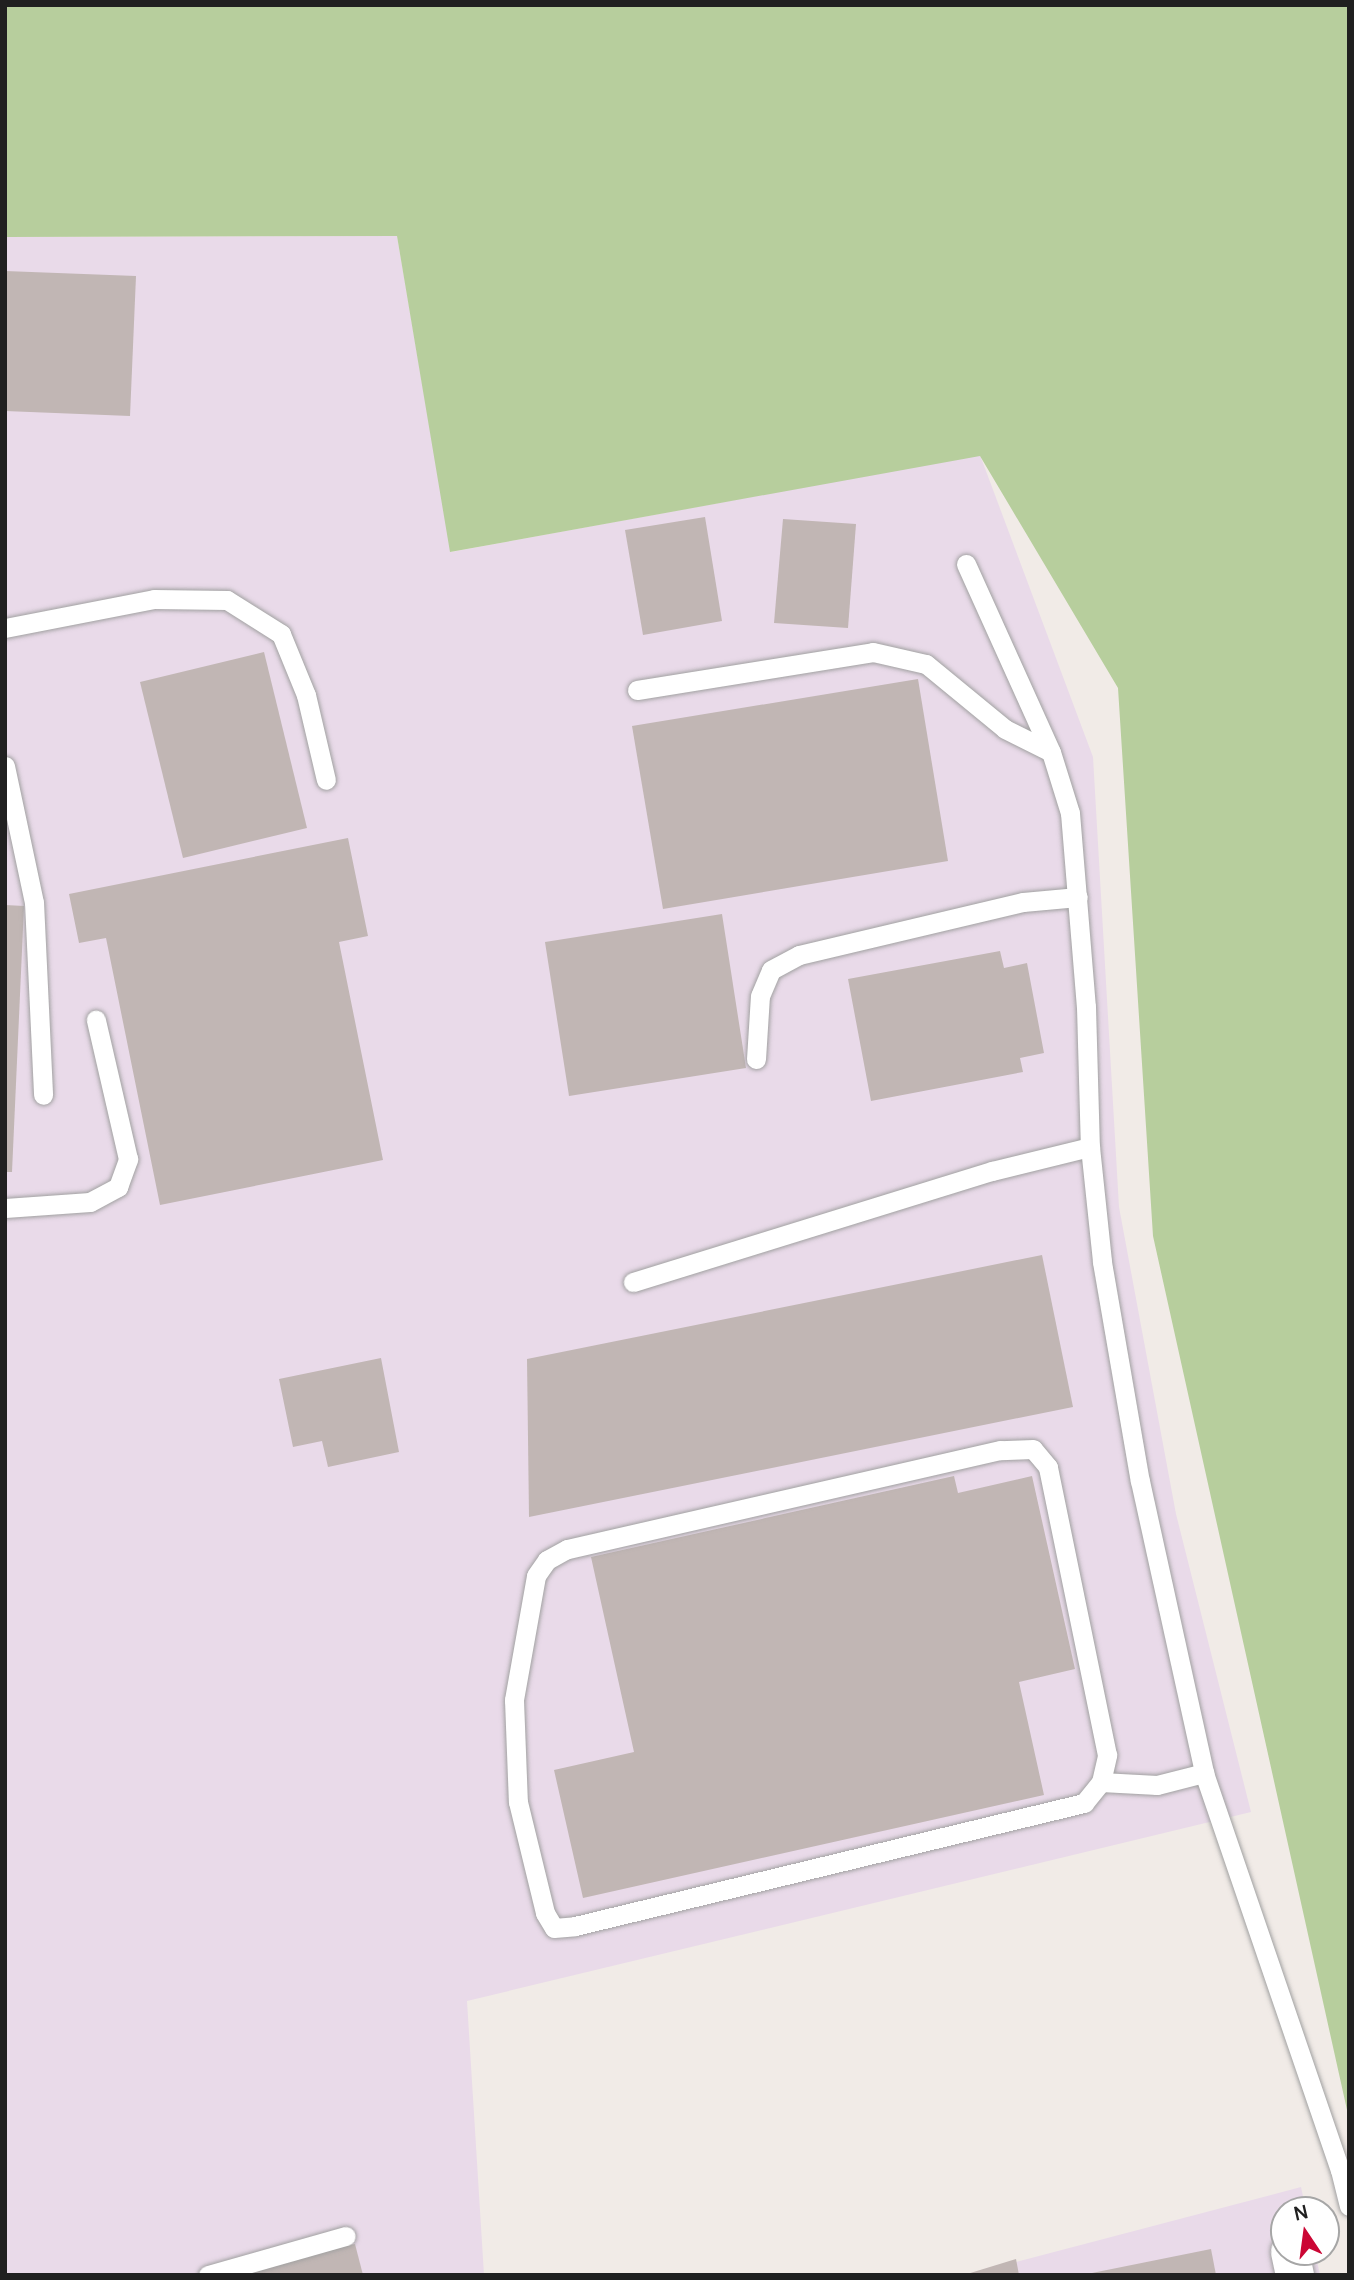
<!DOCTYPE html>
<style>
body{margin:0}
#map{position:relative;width:1354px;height:2280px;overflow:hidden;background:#f1ebe7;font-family:Manrope,sans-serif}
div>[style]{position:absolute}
.industrial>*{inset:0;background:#e9dae9}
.forest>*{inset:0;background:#b7ce9d}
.building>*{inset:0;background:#c1b6b4}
.roads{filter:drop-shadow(0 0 2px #a1a1a1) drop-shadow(0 0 2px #a1a1a1)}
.lane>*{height:19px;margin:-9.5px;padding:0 9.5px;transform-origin:9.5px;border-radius:9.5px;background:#fff}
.street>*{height:38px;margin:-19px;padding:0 19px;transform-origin:19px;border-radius:19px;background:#fff}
span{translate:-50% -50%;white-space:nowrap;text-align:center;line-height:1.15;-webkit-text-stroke:7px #fff;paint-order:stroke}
.frame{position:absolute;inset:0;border:7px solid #202020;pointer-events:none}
.north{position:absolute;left:1270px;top:2196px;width:70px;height:70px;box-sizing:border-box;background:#fff;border:2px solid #a6a6a6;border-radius:50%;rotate:347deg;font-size:19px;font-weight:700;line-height:28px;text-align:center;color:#202020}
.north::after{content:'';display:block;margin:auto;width:24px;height:32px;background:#cb0634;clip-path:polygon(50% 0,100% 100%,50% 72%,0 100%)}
</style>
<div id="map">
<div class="industrial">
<i style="clip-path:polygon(397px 236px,451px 552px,980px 455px,1093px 757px,1119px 1207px,1176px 1514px,1251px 1812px,467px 2001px,484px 2275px,5px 2275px,5px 237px)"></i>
<i style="clip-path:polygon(1301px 2187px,1306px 2210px,1284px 2210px,1284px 2252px,1315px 2252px,1320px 2275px,967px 2275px)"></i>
</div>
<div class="forest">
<i style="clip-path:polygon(5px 5px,1349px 5px,1349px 2119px,1153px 1236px,1118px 688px,980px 456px,450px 552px,397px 236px,5px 237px)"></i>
</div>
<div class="building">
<i style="clip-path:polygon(5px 271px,136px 276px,130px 416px,5px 411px)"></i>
<i style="clip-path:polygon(705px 517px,722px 621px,643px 635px,625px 530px)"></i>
<i style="clip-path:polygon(783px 519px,856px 524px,848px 628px,774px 623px)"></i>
<i style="clip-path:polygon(264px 652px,307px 828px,183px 858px,140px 682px)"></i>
<i style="clip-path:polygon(918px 679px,948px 861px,663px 909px,632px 726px)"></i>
<i style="clip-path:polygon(348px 838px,368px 936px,339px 942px,383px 1160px,160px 1205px,106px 938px,79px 943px,69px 894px)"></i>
<i style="clip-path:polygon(5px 905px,24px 906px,12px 1172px,5px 1172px)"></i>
<i style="clip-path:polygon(722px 914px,746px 1068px,569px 1096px,545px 942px)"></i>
<i style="clip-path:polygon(1000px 951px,1004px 968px,1027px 963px,1044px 1053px,1020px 1058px,1023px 1072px,871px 1101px,848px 979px)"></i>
<i style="clip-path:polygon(1042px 1255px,1073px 1407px,529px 1517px,527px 1359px)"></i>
<i style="clip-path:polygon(381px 1358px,399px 1452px,328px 1467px,322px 1441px,293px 1447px,279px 1379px)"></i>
<i style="clip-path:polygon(954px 1476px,958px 1493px,1032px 1476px,1075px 1669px,1019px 1682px,1044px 1795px,583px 1898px,554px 1770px,634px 1752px,591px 1557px)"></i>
<i style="clip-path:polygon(355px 2244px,363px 2275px,246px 2275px,245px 2271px)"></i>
<i style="clip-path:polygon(1211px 2249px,1216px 2275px,1087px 2275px,1087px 2274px)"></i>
<i style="clip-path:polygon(1016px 2259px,1019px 2275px,967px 2275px,967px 2274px)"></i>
</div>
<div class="roads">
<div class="lane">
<i style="left:966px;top:564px;width:206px;rotate:65.7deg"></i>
<i style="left:1051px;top:752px;width:64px;rotate:72.7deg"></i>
<i style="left:1070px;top:813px;width:195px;rotate:85.3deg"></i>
<i style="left:1086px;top:1007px;width:140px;rotate:88.4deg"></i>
<i style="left:1090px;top:1147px;width:116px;rotate:84deg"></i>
<i style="left:1102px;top:1262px;width:222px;rotate:80.2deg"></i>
<i style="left:1140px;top:1481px;width:299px;rotate:77.6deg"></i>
<i style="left:1204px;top:1773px;width:420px;rotate:71.1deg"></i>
<i style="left:1340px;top:2170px;width:37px;rotate:76deg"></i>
<i style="left:5px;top:628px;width:152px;rotate:-11deg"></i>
<i style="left:154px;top:599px;width:73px;rotate:0.8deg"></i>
<i style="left:227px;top:600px;width:64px;rotate:32.2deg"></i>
<i style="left:281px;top:634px;width:66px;rotate:67.7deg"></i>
<i style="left:306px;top:695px;width:87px;rotate:76.8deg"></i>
<i style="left:637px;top:690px;width:239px;rotate:-9.1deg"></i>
<i style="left:873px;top:652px;width:54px;rotate:12.8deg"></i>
<i style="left:926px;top:664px;width:102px;rotate:39.4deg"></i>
<i style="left:1005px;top:729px;width:51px;rotate:26.6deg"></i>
<i style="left:5px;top:766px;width:139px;rotate:78deg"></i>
<i style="left:34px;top:902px;width:193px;rotate:87.3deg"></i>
<i style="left:756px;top:1059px;width:63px;rotate:-86.4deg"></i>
<i style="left:760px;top:996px;width:28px;rotate:-67deg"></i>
<i style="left:771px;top:970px;width:32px;rotate:-28deg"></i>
<i style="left:799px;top:955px;width:230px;rotate:-13.3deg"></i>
<i style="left:1023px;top:902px;width:55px;rotate:-5.2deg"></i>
<i style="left:5px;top:1208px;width:85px;rotate:-4deg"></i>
<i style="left:90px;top:1202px;width:32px;rotate:-28deg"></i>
<i style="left:118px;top:1187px;width:30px;rotate:-70deg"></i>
<i style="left:128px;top:1159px;width:143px;rotate:-103deg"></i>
<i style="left:633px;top:1282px;width:376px;rotate:-17.2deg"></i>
<i style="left:992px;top:1171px;width:101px;rotate:-13.8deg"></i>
<i style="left:1101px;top:1782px;width:28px;rotate:-77deg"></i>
<i style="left:1107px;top:1755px;width:294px;rotate:-101.6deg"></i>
<i style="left:1048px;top:1467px;width:23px;rotate:-130deg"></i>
<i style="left:1033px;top:1449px;width:33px;rotate:178deg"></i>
<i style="left:1000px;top:1450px;width:444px;rotate:167.1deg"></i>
<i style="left:567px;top:1549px;width:23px;rotate:151deg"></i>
<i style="left:547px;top:1560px;width:19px;rotate:125deg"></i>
<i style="left:536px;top:1576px;width:126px;rotate:100.1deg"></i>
<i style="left:514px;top:1700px;width:102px;rotate:87.8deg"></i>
<i style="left:518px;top:1802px;width:114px;rotate:76.3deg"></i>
<i style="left:545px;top:1913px;width:17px;rotate:59deg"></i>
<i style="left:554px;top:1928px;width:21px;rotate:-5deg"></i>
<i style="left:575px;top:1926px;width:524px;rotate:-13.59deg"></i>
<i style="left:1084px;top:1803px;width:27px;rotate:-51deg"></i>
<i style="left:1101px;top:1782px;width:56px;rotate:3.1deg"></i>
<i style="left:1157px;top:1785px;width:49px;rotate:-14.3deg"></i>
<i style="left:208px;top:2275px;width:143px;rotate:-15.8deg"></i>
</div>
<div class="street">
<i style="left:1290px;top:2252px;width:24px;rotate:78deg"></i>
</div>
</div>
<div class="frame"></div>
<div class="north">N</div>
</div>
